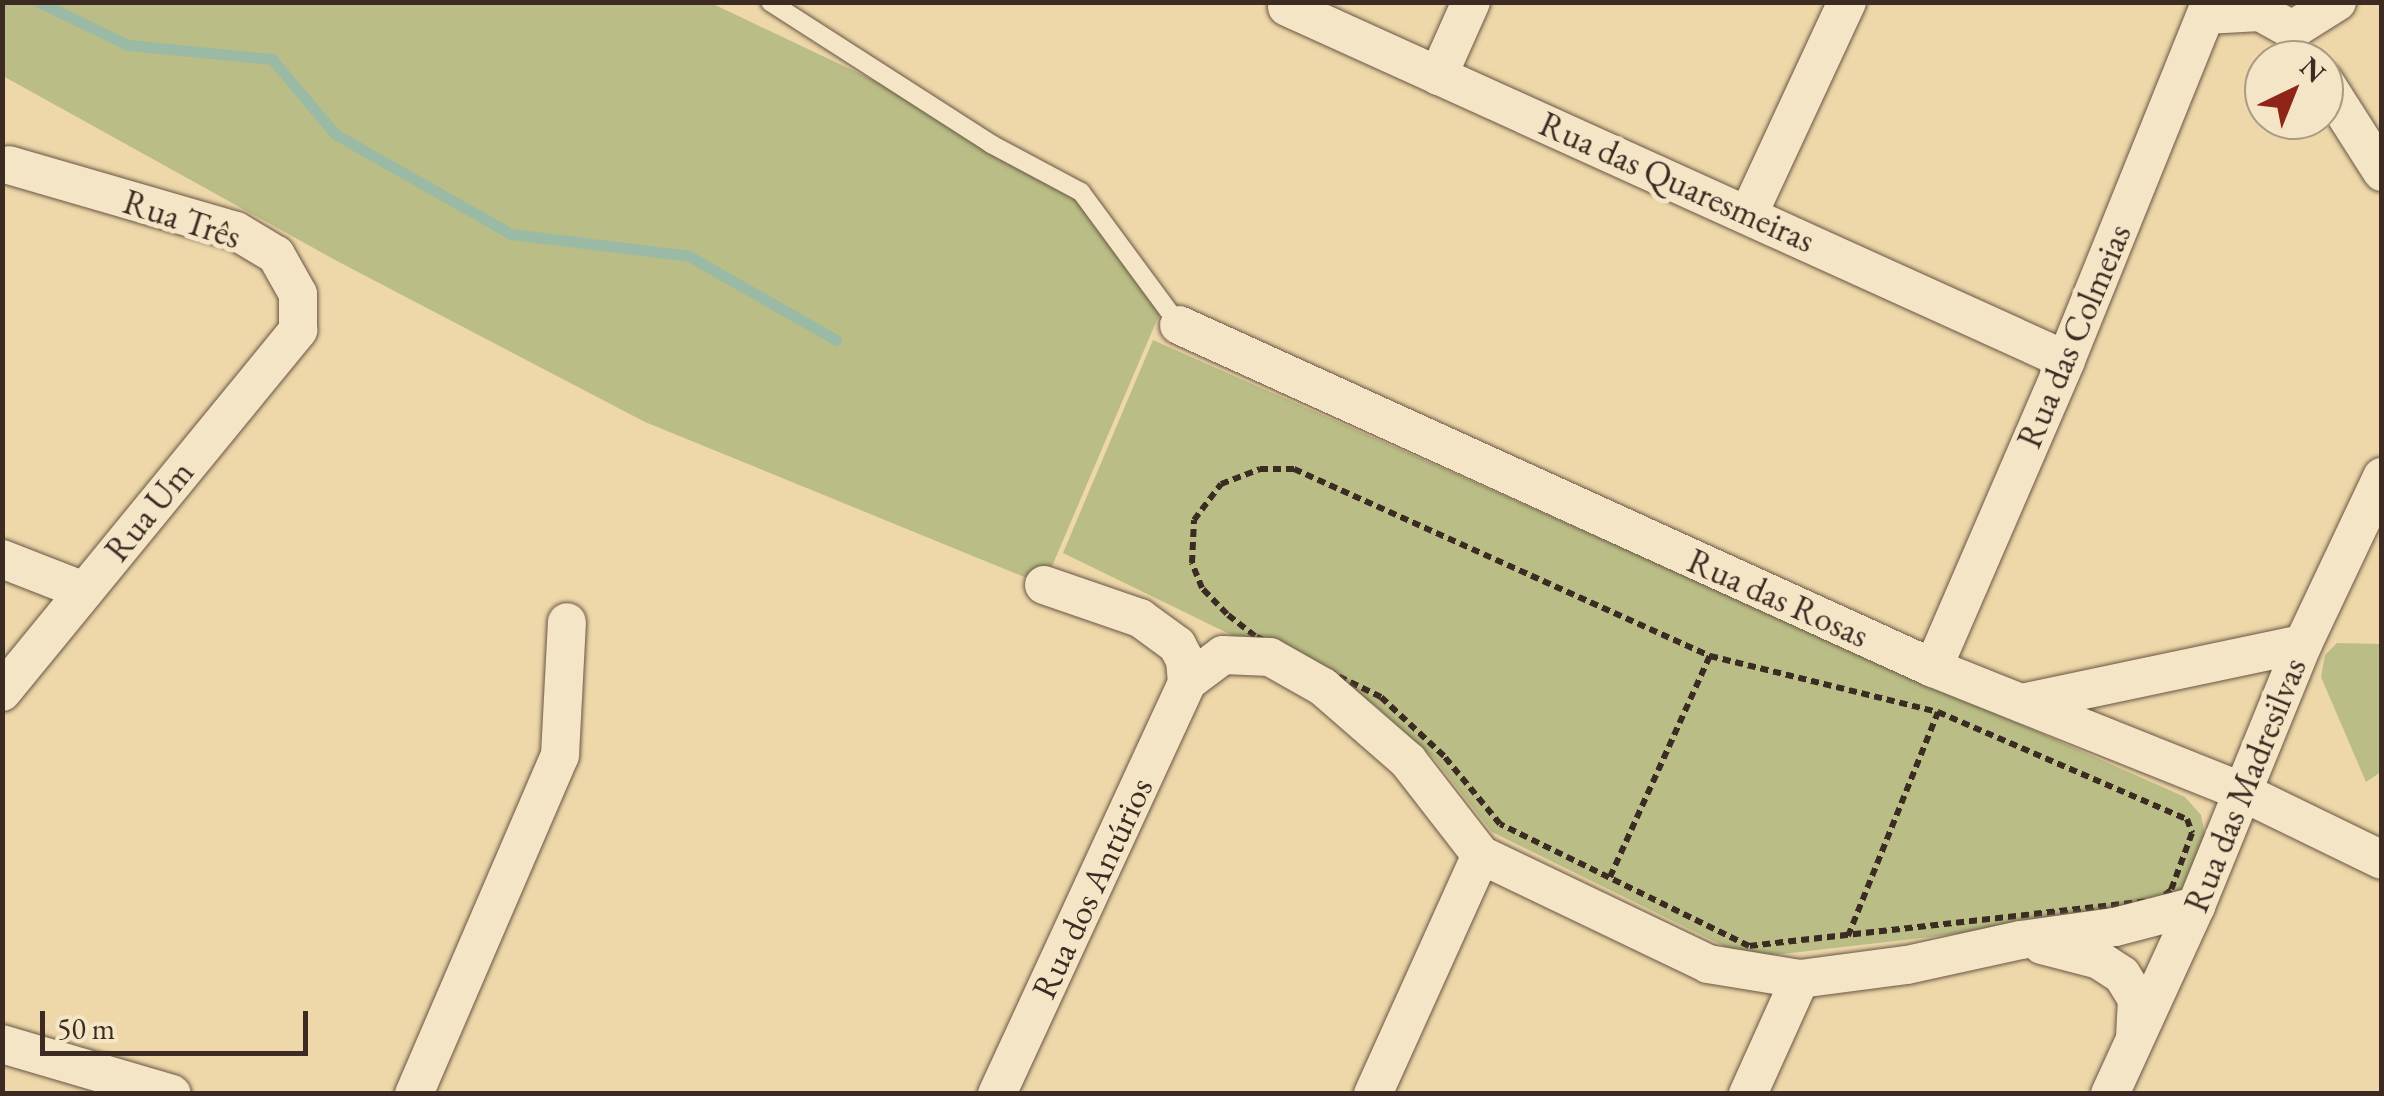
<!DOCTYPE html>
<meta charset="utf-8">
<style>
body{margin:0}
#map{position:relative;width:2384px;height:1096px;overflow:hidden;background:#eed7a9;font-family:"EB Garamond",serif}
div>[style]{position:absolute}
.green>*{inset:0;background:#babe86}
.stream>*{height:11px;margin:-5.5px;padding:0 5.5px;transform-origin:5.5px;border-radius:5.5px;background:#9abaa5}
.path>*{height:6px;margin-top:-3px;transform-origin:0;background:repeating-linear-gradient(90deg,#3c2b23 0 8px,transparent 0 13px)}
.roads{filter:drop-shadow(0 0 2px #685644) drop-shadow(0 0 2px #685644)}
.lane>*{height:18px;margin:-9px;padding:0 9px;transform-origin:9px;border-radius:9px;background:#f4e5c7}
.street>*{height:38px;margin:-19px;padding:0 19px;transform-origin:19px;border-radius:19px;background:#f4e5c7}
span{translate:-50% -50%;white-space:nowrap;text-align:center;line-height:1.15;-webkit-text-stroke:10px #f4e5c7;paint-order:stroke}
.street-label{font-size:35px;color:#3c2b23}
.frame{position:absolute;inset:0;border:5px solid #3c2b23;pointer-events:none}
.north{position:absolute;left:2244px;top:40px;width:100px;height:100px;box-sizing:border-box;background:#f4e5c7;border:2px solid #aa9b85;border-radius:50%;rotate:43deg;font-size:28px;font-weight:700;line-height:40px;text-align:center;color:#3c2b23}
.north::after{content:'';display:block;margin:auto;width:35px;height:45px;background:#8f2418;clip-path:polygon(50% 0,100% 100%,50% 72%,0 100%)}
.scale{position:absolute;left:40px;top:1011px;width:268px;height:45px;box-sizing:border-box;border:5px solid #3c2b23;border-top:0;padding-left:12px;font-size:30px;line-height:35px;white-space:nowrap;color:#3c2b23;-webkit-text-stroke:8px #f4e5c7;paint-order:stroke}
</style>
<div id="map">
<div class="green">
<i style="clip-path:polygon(3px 3px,711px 3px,943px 113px,1081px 192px,1165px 301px,1044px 585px,645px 422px,337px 261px,3px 76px)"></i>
<i style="clip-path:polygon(1153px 340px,2185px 797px,2201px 815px,2205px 835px,2184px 898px,2165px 910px,1748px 958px,1492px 832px,1434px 758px,1373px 704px,1063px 553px)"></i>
<i style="clip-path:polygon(2337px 643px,2381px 644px,2381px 772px,2366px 782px,2321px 677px,2325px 655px)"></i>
</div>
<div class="stream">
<i style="left:39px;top:2px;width:99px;rotate:25.8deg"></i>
<i style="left:128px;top:45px;width:145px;rotate:5.6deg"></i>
<i style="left:272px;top:59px;width:98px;rotate:50deg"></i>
<i style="left:335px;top:134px;width:202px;rotate:29.6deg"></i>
<i style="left:511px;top:234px;width:179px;rotate:7deg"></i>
<i style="left:689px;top:256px;width:169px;rotate:29.7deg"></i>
</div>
<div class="path">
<i style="left:1260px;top:469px;width:34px"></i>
<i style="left:1294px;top:469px;width:456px;rotate:24.2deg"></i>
<i style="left:1710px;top:656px;width:235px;rotate:13.8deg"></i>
<i style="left:1938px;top:712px;width:271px;rotate:23.3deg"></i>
<i style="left:2187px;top:819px;width:15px;rotate:70deg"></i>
<i style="left:2192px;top:833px;width:61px;rotate:110.2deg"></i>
<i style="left:2171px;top:890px;width:16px;rotate:142deg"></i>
<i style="left:2158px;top:900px;width:412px;rotate:173.6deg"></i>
<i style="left:1749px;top:946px;width:277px;rotate:-153.9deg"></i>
<i style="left:1500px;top:824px;width:88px;rotate:-129.5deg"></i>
<i style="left:1444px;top:756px;width:86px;rotate:-136.9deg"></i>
<i style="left:1381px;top:697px;width:140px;rotate:-154.2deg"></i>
<i style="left:1255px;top:636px;width:36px;rotate:-142deg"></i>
<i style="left:1227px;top:614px;width:36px;rotate:-134deg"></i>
<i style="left:1202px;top:588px;width:27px;rotate:-112deg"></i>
<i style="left:1192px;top:563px;width:43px;rotate:-87.3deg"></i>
<i style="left:1194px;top:520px;width:45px;rotate:-53.1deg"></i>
<i style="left:1221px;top:484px;width:42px;rotate:-21deg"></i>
<i style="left:1610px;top:877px;width:243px;rotate:-65.7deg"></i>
<i style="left:1848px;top:936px;width:241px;rotate:-68.1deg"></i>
</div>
<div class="roads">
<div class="lane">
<i style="left:770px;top:2px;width:263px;rotate:32.7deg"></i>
<i style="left:991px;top:144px;width:102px;rotate:28.1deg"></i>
<i style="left:1081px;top:192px;width:165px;rotate:53.6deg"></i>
</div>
<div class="street">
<i style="left:1287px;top:7px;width:855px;rotate:24.38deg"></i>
<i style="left:2206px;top:15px;width:54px;rotate:-3.2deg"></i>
<i style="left:2260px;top:12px;width:37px;rotate:29deg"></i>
<i style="left:2292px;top:30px;width:53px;rotate:-31.9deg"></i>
<i style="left:1438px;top:76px;width:81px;rotate:-66deg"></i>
<i style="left:2324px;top:81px;width:108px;rotate:57.5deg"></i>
<i style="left:1749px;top:213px;width:233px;rotate:-65.1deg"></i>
<i style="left:1179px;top:325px;width:828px;rotate:24.46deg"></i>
<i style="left:1933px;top:668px;width:331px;rotate:21.8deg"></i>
<i style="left:2240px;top:791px;width:158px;rotate:25.9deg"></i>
<i style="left:2px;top:559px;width:88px;rotate:21.3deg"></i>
<i style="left:1044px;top:585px;width:102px;rotate:19deg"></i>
<i style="left:1140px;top:618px;width:46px;rotate:36.1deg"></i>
<i style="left:1177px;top:645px;width:17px;rotate:62deg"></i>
<i style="left:1185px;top:660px;width:22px;rotate:85deg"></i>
<i style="left:1933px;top:668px;width:335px;rotate:-66.6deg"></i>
<i style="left:2066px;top:360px;width:386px;rotate:-68deg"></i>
<i style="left:2px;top:692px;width:468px;rotate:-50.7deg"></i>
<i style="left:298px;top:330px;width:36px;rotate:-90deg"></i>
<i style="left:298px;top:294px;width:45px;rotate:-119.4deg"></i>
<i style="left:276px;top:255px;width:47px;rotate:-149deg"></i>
<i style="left:236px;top:231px;width:236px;rotate:-163.8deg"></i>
<i style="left:2022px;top:703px;width:287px;rotate:-11.9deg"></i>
<i style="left:2042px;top:945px;width:59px;rotate:14.7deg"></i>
<i style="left:2099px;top:960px;width:27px;rotate:33deg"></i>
<i style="left:2122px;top:975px;width:28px;rotate:58deg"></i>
<i style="left:2137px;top:999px;width:35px;rotate:93deg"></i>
<i style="left:2px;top:1044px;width:177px;rotate:16.4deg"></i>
<i style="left:414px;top:1094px;width:369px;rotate:-66.7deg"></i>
<i style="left:560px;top:755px;width:133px;rotate:-87deg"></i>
<i style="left:997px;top:1094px;width:454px;rotate:-65.2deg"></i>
<i style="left:1187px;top:682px;width:45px;rotate:-36.9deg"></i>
<i style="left:1223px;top:655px;width:47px;rotate:2.4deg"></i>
<i style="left:1270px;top:657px;width:61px;rotate:29.5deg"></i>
<i style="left:1323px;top:687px;width:113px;rotate:41deg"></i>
<i style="left:1408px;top:761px;width:119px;rotate:52.2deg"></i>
<i style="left:1481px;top:855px;width:252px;rotate:25.6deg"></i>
<i style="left:1708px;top:964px;width:93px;rotate:9.3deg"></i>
<i style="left:1800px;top:979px;width:108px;rotate:-7.5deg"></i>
<i style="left:1907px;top:965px;width:117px;rotate:-12.4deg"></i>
<i style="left:2021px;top:940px;width:95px;rotate:-7.9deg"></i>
<i style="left:2115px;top:927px;width:84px;rotate:-14.5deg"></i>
<i style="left:1373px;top:1094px;width:262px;rotate:-65.7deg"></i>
<i style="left:1748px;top:1094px;width:126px;rotate:-65.7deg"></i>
<i style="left:2110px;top:1094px;width:207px;rotate:-65.4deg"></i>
<i style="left:2196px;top:906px;width:283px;rotate:-67.8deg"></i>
<i style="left:2303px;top:644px;width:185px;rotate:-64.7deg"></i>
</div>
</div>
<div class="street-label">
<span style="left:1677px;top:182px;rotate:24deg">Rua das Quaresmeiras</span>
<span style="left:182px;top:219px;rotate:18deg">Rua Três</span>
<span style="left:2074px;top:336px;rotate:-67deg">Rua das Colmeias</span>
<span style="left:149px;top:511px;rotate:-51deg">Rua Um</span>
<span style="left:1778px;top:598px;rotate:24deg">Rua das Rosas</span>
<span style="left:2245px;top:785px;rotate:-68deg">Rua das Madresilvas</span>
<span style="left:1092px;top:888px;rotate:-65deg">Rua dos Antúrios</span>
</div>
<div class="frame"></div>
<div class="north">N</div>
<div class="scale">50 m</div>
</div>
